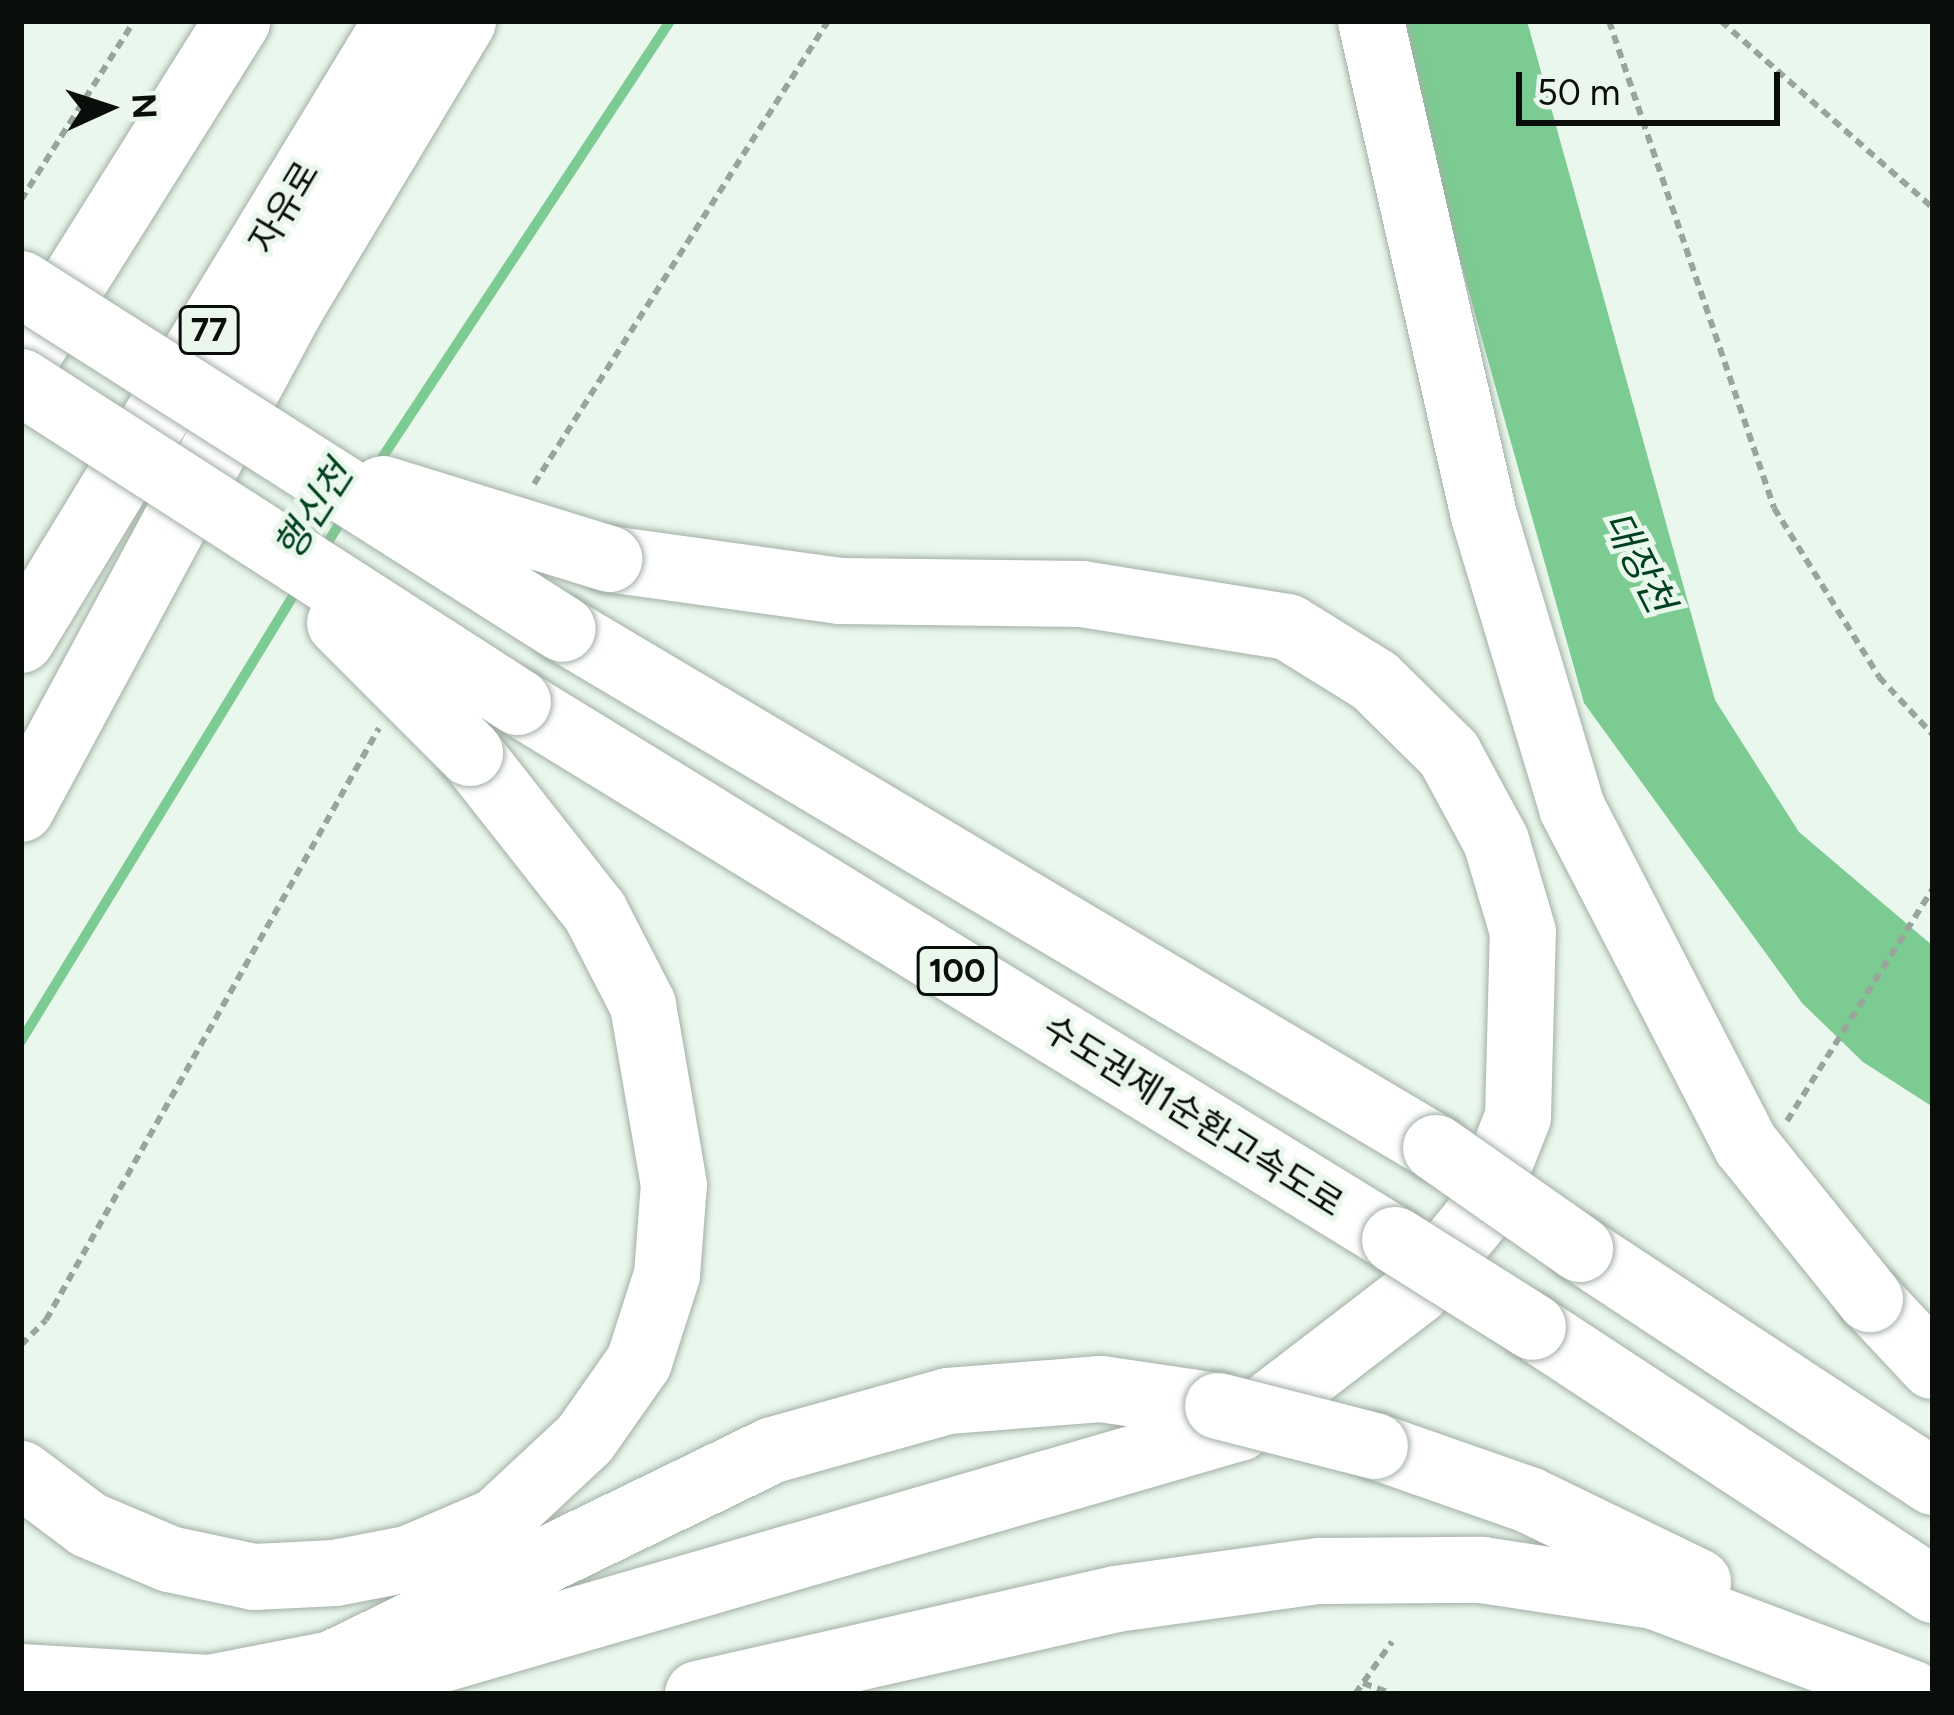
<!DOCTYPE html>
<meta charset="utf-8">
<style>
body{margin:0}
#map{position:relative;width:1954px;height:1715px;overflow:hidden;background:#e9f7ec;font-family:Figtree,"Noto Sans KR",sans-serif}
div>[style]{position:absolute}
.water>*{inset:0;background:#7ccb92}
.stream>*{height:10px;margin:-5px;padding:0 5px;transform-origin:5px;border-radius:5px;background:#7ccb92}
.path>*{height:6px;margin-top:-3px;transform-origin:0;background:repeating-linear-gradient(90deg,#99a49b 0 9px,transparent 0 15px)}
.roads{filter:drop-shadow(0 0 3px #a2afa5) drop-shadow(0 0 3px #a2afa5)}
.highway>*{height:66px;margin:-33px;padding:0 33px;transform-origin:33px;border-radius:33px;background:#fff}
.bridges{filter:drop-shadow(0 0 3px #a2afa5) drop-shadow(0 0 3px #a2afa5)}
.highway-bridge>*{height:66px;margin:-33px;padding:0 33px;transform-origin:33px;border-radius:33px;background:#fff}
span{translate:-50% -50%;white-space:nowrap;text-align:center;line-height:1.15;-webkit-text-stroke:10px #e9f7ec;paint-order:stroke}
.shield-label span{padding:3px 9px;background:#e9f7ec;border:3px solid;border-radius:9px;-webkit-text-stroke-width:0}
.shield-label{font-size:33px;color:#0a0e0b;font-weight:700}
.street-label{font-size:36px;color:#0a0e0b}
.water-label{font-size:39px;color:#01411d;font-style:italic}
.frame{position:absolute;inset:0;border:24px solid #0a0e0b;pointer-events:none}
.north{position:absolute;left:48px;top:48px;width:120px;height:120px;-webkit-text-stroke:9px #e9f7ec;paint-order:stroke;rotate:87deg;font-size:33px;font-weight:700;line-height:48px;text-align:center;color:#0a0e0b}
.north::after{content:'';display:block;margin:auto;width:42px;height:54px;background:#0a0e0b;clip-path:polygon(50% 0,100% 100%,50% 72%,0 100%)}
.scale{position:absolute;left:1516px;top:72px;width:264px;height:54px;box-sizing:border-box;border:6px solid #0a0e0b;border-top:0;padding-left:15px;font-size:36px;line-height:42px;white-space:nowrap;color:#0a0e0b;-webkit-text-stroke:9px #e9f7ec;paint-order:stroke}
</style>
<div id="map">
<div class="water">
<i style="clip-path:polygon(1393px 21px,1527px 21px,1715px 700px,1799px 832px,1933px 946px,1933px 1107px,1863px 1062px,1802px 1003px,1584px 703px)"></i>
</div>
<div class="stream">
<i style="left:376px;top:467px;width:534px;rotate:-56.61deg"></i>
<i style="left:321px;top:553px;width:41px;rotate:-57.8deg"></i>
<i style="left:21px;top:1041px;width:531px;rotate:-58.56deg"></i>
</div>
<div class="path">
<i style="left:1609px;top:21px;width:514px;rotate:71.28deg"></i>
<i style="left:1774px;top:508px;width:199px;rotate:58.1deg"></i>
<i style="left:1879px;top:677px;width:79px;rotate:47deg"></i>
<i style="left:1721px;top:21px;width:283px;rotate:41.4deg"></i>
<i style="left:21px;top:200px;width:212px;rotate:-57.7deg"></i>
<i style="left:534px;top:484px;width:548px;rotate:-57.58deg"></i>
<i style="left:1787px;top:1121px;width:275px;rotate:-57.9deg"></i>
<i style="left:21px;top:1345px;width:35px;rotate:-45deg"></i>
<i style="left:46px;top:1320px;width:679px;rotate:-60.64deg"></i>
<i style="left:1363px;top:1683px;width:32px;rotate:20deg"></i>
<i style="left:1355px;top:1694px;width:64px;rotate:-54.6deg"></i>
</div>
<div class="roads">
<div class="highway">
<i style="left:21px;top:366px;width:407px;rotate:-57.9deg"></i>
<i style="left:563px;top:629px;width:1016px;rotate:30.73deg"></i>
<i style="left:21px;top:640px;width:724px;rotate:-58.72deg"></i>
<i style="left:518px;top:702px;width:1029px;rotate:31.53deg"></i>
<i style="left:21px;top:809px;width:571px;rotate:-61.69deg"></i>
<i style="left:292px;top:306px;width:332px;rotate:-59deg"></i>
<i style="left:1580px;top:1249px;width:423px;rotate:33.4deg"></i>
<i style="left:1870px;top:1299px;width:92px;rotate:46.8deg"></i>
<i style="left:1533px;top:1327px;width:479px;rotate:33.3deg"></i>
<i style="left:1375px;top:1446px;width:163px;rotate:19.3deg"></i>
<i style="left:1529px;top:1500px;width:188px;rotate:25.9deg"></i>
<i style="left:21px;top:1474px;width:85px;rotate:36.9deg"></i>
<i style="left:89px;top:1525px;width:87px;rotate:23deg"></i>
<i style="left:169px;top:1559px;width:87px;rotate:12deg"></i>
<i style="left:254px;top:1577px;width:81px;rotate:-2.8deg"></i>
<i style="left:335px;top:1573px;width:74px;rotate:-10.9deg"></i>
<i style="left:408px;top:1559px;width:97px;rotate:-23.1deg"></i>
<i style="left:497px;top:1521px;width:120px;rotate:-43deg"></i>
<i style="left:585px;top:1439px;width:94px;rotate:-55deg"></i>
<i style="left:639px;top:1362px;width:91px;rotate:-72.2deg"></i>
<i style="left:667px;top:1275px;width:90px;rotate:-85.6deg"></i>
<i style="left:674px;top:1185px;width:183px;rotate:-99.8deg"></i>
<i style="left:643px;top:1005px;width:105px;rotate:-117.3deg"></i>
<i style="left:595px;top:912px;width:202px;rotate:-128.2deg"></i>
<i style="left:21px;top:1677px;width:189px;rotate:3.3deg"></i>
<i style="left:210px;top:1688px;width:124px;rotate:-11.1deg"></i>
<i style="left:332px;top:1664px;width:490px;rotate:-25.9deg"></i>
<i style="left:773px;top:1450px;width:182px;rotate:-15.6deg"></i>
<i style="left:948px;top:1401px;width:153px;rotate:-4.5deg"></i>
<i style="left:1101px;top:1389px;width:118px;rotate:8.3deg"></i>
<i style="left:322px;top:1694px;width:955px;rotate:-16.18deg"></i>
<i style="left:1239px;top:1428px;width:223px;rotate:-37.5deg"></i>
<i style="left:1416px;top:1292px;width:99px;rotate:-50.7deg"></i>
<i style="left:1479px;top:1215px;width:105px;rotate:-68.3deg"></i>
<i style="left:1518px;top:1117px;width:185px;rotate:-88.5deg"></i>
<i style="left:1523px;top:932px;width:95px;rotate:-106.5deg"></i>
<i style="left:1496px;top:841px;width:99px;rotate:-118.4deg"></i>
<i style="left:1449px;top:754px;width:104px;rotate:-135.4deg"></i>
<i style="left:1375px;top:681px;width:102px;rotate:-148.2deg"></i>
<i style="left:1288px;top:627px;width:208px;rotate:-170.9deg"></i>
<i style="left:1083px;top:594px;width:243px;rotate:-179.3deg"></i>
<i style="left:840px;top:591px;width:233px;rotate:-172.1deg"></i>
<i style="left:698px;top:1694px;width:429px;rotate:-12.8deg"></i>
<i style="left:1116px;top:1599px;width:205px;rotate:-7.9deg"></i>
<i style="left:1319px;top:1571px;width:163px;rotate:-0.4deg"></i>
<i style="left:1482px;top:1570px;width:174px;rotate:8.6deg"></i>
<i style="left:1654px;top:1596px;width:277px;rotate:20.7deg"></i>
</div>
</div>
<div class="bridges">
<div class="highway-bridge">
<i style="left:1371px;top:21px;width:508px;rotate:77.14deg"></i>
<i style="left:1484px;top:516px;width:305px;rotate:73.2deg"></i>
<i style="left:1572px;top:808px;width:379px;rotate:62.7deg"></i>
<i style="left:1746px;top:1145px;width:198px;rotate:51.2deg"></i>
<i style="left:21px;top:284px;width:642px;rotate:32.48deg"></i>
<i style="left:21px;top:382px;width:591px;rotate:32.78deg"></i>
<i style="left:383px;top:489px;width:237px;rotate:17.2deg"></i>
<i style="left:340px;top:623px;width:184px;rotate:45deg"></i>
<i style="left:1436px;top:1148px;width:176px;rotate:35deg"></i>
<i style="left:1395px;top:1240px;width:163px;rotate:32.2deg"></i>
<i style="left:1218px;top:1406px;width:162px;rotate:14.3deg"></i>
</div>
</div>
<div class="shield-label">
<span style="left:209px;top:330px">77</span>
<span style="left:957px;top:971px">100</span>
</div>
<div class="street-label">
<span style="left:284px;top:207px;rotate:-59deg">자유로</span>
<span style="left:1193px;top:1116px;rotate:32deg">수도권제1순환고속도로</span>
</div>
<div class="water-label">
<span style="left:314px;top:511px;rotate:-57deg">행신천</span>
<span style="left:1638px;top:562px;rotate:63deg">대장천</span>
</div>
<div class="frame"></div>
<div class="north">N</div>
<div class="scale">50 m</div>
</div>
